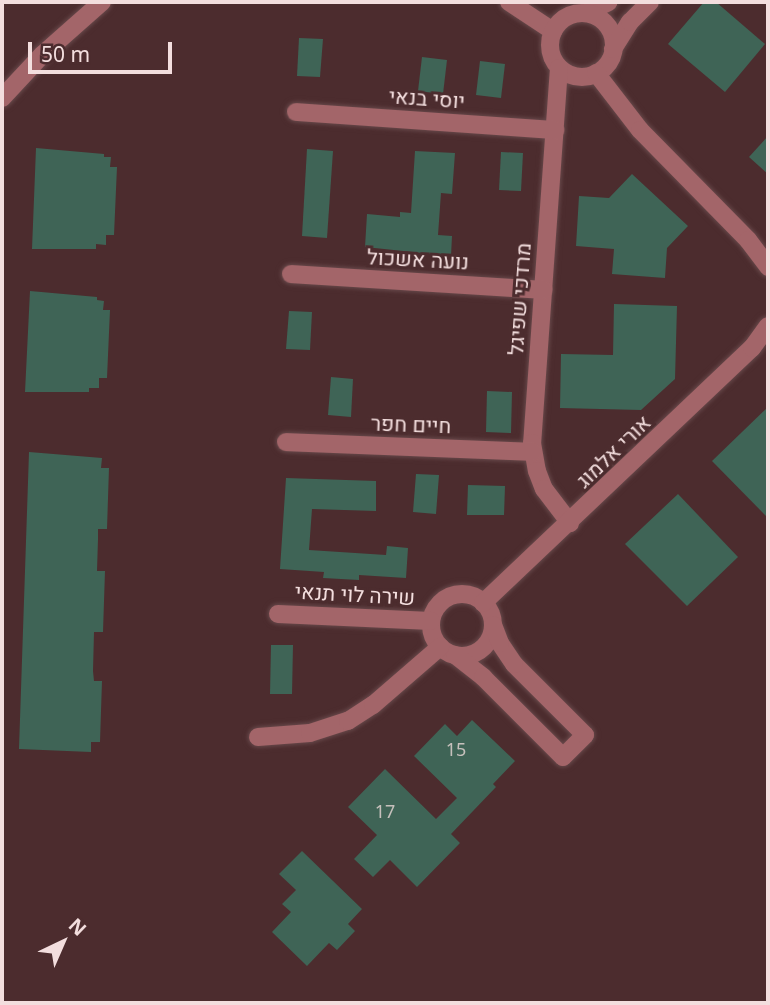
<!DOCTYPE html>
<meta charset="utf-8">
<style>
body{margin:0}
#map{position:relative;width:770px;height:1005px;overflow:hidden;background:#4c2c2e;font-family:"Noto Sans",Heebo,sans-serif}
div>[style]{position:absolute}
.building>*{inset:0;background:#3f6456}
.roads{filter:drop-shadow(0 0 2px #67484a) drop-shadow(0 0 2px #67484a)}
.minor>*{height:18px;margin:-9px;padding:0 9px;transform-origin:9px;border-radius:9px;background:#a36569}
.minor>.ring{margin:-9px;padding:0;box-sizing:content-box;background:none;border:18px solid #a36569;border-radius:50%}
span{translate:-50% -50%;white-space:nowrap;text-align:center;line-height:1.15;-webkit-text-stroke:6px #4c2c2e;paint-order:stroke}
.number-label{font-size:18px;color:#c6c0bc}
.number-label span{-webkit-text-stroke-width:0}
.street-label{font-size:21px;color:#f3dede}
.frame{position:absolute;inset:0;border:4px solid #f3dede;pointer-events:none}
.north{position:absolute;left:28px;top:907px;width:70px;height:70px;-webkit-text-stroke:5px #4c2c2e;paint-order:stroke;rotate:44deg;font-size:19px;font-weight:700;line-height:28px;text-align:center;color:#f3dede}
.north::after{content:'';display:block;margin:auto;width:24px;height:32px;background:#f3dede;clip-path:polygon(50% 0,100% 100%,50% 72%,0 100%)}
.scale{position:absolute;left:28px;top:42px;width:144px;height:32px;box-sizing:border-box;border:4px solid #f3dede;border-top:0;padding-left:9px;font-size:21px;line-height:24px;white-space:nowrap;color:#f3dede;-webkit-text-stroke:5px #4c2c2e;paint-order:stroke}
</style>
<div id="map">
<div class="building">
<i style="clip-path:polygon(704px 2px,716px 2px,765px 44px,725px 92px,668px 44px)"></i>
<i style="clip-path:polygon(299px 38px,323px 39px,320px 77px,297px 76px)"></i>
<i style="clip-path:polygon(422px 57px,447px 60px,443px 94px,418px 91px)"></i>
<i style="clip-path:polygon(480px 61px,505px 64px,501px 98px,476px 95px)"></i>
<i style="clip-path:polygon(768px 136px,768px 174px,749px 157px)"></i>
<i style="clip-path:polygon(36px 148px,104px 154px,104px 157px,111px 157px,110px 167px,117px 167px,114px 235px,106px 235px,106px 245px,96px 244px,96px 249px,32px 249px)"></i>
<i style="clip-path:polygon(307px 149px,333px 151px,327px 238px,302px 236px)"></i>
<i style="clip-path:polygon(415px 151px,455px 153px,452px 194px,441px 193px,438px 235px,452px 236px,451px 256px,365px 247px,367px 214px,400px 217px,400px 212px,411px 213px)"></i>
<i style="clip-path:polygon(501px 152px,523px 153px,521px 191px,499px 190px)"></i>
<i style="clip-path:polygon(632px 174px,688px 226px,667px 248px,665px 278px,612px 274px,614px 249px,576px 246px,579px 196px,609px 198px)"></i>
<i style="clip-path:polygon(30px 291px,97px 297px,97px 300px,104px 301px,103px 310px,110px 310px,107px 378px,99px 378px,99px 388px,89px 388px,89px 392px,25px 392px)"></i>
<i style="clip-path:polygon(614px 304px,677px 306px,675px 379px,641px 410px,560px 408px,561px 354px,613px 355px)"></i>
<i style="clip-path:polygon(289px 311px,312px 312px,310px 350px,286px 349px)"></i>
<i style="clip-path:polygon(331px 377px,353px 379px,351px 417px,328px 415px)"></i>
<i style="clip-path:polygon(487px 391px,512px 392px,511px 433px,486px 432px)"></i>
<i style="clip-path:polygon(768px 407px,768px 518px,712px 461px)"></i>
<i style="clip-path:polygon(29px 452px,102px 458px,101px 468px,109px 468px,107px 529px,98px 529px,98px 539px,97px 571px,105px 571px,103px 632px,94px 632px,93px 671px,94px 681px,102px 681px,100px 742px,91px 742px,91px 752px,19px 749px)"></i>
<i style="clip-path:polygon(416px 474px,439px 475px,436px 514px,413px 512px)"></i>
<i style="clip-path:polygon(286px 478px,376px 481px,376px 511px,312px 509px,309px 550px,386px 555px,387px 546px,408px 548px,406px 578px,359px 575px,359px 580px,323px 578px,324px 572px,280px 569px)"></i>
<i style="clip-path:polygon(468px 485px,505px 486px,504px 515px,467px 515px)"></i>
<i style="clip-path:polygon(678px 494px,738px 557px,687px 606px,625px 544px)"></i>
<i style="clip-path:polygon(271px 645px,293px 645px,292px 694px,270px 694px)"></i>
<i style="clip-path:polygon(472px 720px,515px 761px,493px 784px,496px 787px,451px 834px,460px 843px,417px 887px,390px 860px,373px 877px,354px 859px,377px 835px,348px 807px,385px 769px,436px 819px,457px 798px,414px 756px,445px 724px,457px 736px)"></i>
<i style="clip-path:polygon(302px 851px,362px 909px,348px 924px,355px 931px,337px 950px,329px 943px,307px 966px,272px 932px,291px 912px,282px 904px,296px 890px,279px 874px)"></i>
</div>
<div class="roads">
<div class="minor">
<i style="left:509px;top:2px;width:53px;rotate:33.4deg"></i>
<i style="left:586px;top:13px;width:25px;rotate:-26deg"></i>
<i class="ring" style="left:550px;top:13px;width:46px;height:46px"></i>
<i style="left:613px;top:49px;width:32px;rotate:-58deg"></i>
<i style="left:630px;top:22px;width:28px;rotate:-45deg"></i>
<i style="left:559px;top:68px;width:376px;rotate:94.1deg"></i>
<i style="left:532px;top:443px;width:28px;rotate:80deg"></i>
<i style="left:537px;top:471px;width:19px;rotate:69deg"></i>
<i style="left:544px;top:489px;width:43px;rotate:52.6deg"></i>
<i style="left:596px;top:73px;width:72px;rotate:52.3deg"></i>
<i style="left:640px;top:130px;width:154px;rotate:45.5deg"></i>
<i style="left:748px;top:240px;width:34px;rotate:53deg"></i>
<i style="left:2px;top:98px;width:59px;rotate:-47.1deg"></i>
<i style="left:42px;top:55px;width:80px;rotate:-41.5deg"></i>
<i style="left:296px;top:112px;width:260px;rotate:4deg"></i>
<i style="left:291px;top:274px;width:253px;rotate:3.6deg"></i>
<i style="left:286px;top:442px;width:247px;rotate:2.3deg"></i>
<i class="ring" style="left:431px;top:594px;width:44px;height:44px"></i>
<i style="left:483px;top:603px;width:371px;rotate:-43.5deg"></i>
<i style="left:752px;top:348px;width:27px;rotate:-54deg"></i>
<i style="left:278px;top:614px;width:153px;rotate:2.6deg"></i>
<i style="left:455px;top:655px;width:36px;rotate:38deg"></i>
<i style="left:483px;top:677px;width:113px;rotate:45deg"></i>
<i style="left:563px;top:757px;width:31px;rotate:-45deg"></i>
<i style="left:585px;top:735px;width:100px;rotate:-135deg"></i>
<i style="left:514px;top:664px;width:25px;rotate:-124deg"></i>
<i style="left:500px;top:643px;width:19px;rotate:-111deg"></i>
<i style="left:258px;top:737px;width:52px;rotate:-4.4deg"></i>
<i style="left:310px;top:733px;width:40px;rotate:-18deg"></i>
<i style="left:348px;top:721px;width:30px;rotate:-33deg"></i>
<i style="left:373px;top:705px;width:89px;rotate:-40.9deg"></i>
</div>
</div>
<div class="number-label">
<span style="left:456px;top:749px">15</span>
<span style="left:385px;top:811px">17</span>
</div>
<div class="street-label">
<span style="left:427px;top:98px;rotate:4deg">יוסי בנאי</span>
<span style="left:418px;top:259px;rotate:3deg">נועה אשכול</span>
<span style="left:519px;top:299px;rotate:-86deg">מרדכי שפיגל</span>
<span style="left:411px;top:424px;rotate:2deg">חיים חפר</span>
<span style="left:613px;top:451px;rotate:-44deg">אורי אלמוג</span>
<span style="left:355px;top:594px;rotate:3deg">שירה לוי תנאי</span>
</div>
<div class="frame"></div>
<div class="north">N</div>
<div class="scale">50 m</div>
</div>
